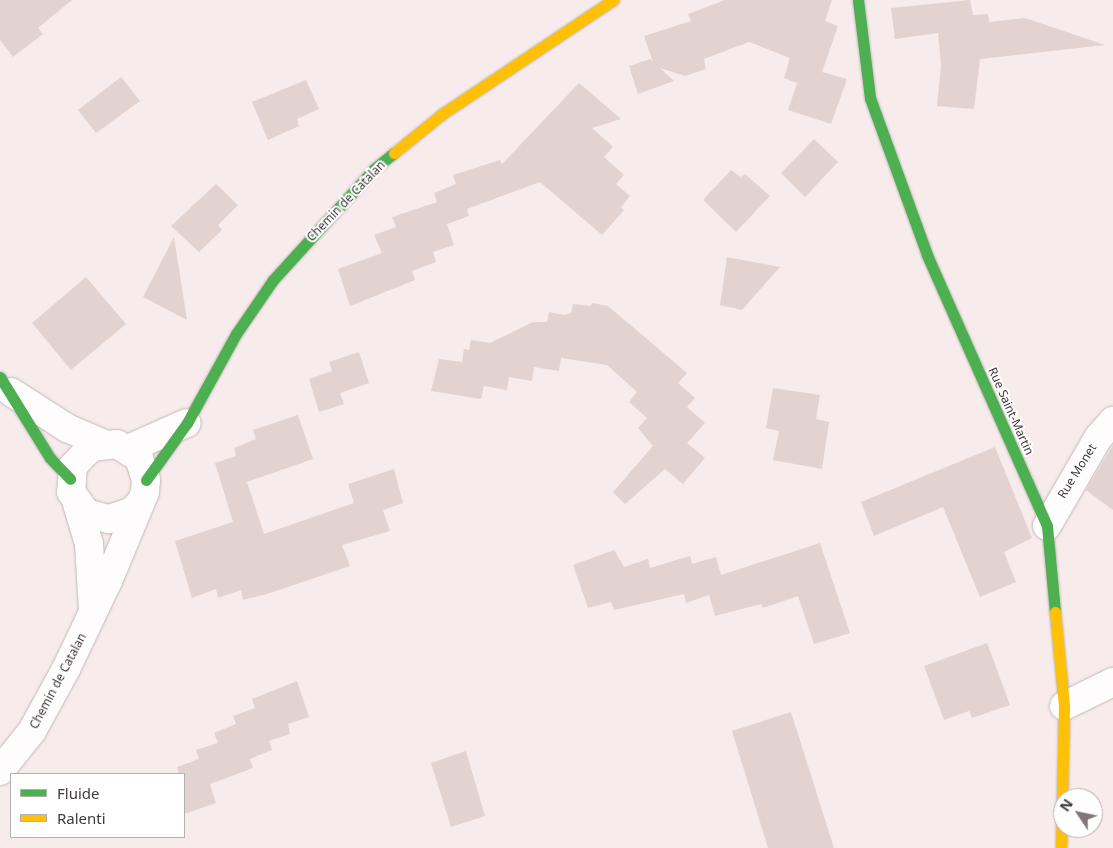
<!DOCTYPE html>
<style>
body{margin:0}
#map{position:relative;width:1113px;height:848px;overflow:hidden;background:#f7ebeb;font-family:"Noto Sans",sans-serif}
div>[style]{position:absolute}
.building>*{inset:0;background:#e3d3d0}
.roads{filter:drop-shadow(0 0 1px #c2b8b9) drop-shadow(0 0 1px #c2b8b9)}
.street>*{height:28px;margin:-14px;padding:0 14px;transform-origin:14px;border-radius:14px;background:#fefcfc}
.fast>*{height:11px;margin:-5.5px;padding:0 5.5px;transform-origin:5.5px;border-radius:5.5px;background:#4caf50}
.slow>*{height:11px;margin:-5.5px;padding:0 5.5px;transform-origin:5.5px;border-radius:5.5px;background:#ffc107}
span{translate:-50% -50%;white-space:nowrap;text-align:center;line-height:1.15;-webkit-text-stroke:4px #fff;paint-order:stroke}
.street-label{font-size:12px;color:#413939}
.legend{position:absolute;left:10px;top:773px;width:175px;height:65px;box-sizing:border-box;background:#fff;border:1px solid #b3b0b0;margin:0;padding:6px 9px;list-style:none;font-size:15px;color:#413939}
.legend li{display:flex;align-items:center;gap:10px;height:25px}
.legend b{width:25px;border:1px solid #b3b0b0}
.north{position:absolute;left:1053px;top:788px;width:50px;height:50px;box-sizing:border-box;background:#fff;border:1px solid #b3b0b0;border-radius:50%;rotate:304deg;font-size:14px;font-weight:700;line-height:20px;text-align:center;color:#413939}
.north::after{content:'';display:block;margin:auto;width:18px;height:22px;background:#817777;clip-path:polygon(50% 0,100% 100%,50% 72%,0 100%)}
</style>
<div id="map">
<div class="building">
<i style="clip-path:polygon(0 0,72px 0,38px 28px,43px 34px,13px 57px,0 40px)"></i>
<i style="clip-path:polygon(725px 0,832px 0,825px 21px,838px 26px,822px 72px,847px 79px,831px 124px,788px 110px,797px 83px,784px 78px,790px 58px,749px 42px,704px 59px,706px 69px,685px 76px,660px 68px,674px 81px,638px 94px,629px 66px,650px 59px,653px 62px,644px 36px,691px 21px,688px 14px)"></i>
<i style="clip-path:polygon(970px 0,973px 15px,988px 14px,989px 22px,1025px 18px,1105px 45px,980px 59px,974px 109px,937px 106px,941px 65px,938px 33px,895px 39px,891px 8px)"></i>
<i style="clip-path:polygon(121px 77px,140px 101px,96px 133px,78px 110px)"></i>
<i style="clip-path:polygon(306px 80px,319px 109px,297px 119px,299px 126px,268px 140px,252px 102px)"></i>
<i style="clip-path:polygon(579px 83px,621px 119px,592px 128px,613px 147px,604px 157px,624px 175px,616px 184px,630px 196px,621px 207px,624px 210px,602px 235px,540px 182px,467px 209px,469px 216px,447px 224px,454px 245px,433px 252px,436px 262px,412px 271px,415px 280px,350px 306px,338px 269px,382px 253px,374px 235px,396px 227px,392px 217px,437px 202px,434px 193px,456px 184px,453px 175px,500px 160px,502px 164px)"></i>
<i style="clip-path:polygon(814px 139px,838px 162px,805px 197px,781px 173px)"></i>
<i style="clip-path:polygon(731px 170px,741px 177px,745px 174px,770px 196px,736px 232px,703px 200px)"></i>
<i style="clip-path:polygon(216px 184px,238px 205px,218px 225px,222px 230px,199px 252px,171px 226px)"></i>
<i style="clip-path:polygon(174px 237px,187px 320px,143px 297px)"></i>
<i style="clip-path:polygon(727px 257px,780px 267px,742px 310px,720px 305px)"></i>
<i style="clip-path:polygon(86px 277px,126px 324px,71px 370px,32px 323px)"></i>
<i style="clip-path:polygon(592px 303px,608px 306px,687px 373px,678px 383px,695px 398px,687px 407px,705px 423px,687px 443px,705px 458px,683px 484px,665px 469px,625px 504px,613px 492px,653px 446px,638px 428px,647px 418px,629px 402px,637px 392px,607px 365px,561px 358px,559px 371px,534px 367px,532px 381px,509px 377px,507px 390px,484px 386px,481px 399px,431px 391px,439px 359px,462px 362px,464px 349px,469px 350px,471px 340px,490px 343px,533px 322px,547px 322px,549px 312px,565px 315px,571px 313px,573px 304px,591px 306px)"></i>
<i style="clip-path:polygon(359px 352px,369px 383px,340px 393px,344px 404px,319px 412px,309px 379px,332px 371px,329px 362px)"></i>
<i style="clip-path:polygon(773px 388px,820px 395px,816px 419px,829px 422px,822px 469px,773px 460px,779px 431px,766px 428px)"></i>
<i style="clip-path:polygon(298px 415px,313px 459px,247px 482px,264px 534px,354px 503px,348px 484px,394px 469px,403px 503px,383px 510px,390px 531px,342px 545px,350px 566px,267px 594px,243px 600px,241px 590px,218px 598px,216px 589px,192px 598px,175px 541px,233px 522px,215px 463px,236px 456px,234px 448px,256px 439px,253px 430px)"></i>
<i style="clip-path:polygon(1113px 445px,1113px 510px,1086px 490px)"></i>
<i style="clip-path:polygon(995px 447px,1032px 538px,1004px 552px,1016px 582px,980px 597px,943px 507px,874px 536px,861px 502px)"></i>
<i style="clip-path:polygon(820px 543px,850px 633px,814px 644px,798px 596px,763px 608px,761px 604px,715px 616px,709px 595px,686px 603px,684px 594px,614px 610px,611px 602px,588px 608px,573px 565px,614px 550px,624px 567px,648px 559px,650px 568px,690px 556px,692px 564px,716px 557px,721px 575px)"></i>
<i style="clip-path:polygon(987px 643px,1010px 705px,972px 718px,969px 711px,944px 720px,924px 666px)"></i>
<i style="clip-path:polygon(297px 681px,309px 717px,288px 724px,290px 734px,269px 741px,272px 750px,250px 759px,253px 768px,210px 784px,216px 803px,184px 814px,184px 774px,179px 774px,177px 767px,199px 759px,196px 750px,218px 743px,214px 733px,236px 724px,233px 716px,255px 708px,252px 699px)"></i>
<i style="clip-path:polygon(791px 712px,834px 848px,768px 848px,732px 731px)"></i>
<i style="clip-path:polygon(466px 751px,485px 816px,451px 827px,431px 763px)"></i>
</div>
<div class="roads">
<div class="street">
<i style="left:11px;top:392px;width:67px;rotate:32.7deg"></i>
<i style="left:67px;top:428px;width:40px;rotate:23.4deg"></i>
<i style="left:128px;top:449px;width:64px;rotate:-23.8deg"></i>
<i style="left:77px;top:504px;width:42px;rotate:73.3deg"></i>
<i style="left:89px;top:544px;width:65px;rotate:86.5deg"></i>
<i style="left:1047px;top:526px;width:102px;rotate:-59.9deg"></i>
<i style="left:1098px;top:438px;width:23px;rotate:-49deg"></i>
<i style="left:1064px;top:706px;width:55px;rotate:-26.1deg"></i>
<i style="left:0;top:771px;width:51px;rotate:-51.3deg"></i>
<i style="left:32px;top:731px;width:71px;rotate:-61.3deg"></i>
<i style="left:66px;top:669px;width:98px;rotate:-64.5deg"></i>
<i style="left:108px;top:581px;width:96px;rotate:-67.4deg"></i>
<i style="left:145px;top:492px;width:12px;rotate:-85deg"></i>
<i style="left:146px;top:480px;width:23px;rotate:-108deg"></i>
<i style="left:139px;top:458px;width:26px;rotate:-148deg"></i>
<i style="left:117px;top:444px;width:26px;rotate:173deg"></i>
<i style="left:91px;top:447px;width:26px;rotate:133deg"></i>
<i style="left:73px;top:466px;width:26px;rotate:94deg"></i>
<i style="left:71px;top:492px;width:26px;rotate:54deg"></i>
<i style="left:86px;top:513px;width:24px;rotate:15deg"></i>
<i style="left:109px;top:519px;width:23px;rotate:-18deg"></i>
<i style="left:131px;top:512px;width:13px;rotate:-45deg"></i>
</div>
<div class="fast">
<i style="left:858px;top:0;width:99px;rotate:83deg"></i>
<i style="left:870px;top:98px;width:167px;rotate:70deg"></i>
<i style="left:927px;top:255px;width:296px;rotate:66.1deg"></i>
<i style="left:1047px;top:526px;width:86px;rotate:84.7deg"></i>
<i style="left:0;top:377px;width:95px;rotate:58.3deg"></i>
<i style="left:50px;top:458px;width:29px;rotate:46deg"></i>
<i style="left:146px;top:480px;width:70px;rotate:-54.3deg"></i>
<i style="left:187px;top:423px;width:102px;rotate:-61.2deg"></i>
<i style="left:236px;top:334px;width:65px;rotate:-55.6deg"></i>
<i style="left:273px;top:280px;width:150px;rotate:-47.7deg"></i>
<i style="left:374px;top:169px;width:26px;rotate:-39deg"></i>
</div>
<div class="slow">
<i style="left:394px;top:153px;width:62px;rotate:-39.1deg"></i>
<i style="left:442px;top:114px;width:206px;rotate:-33.7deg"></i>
<i style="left:1055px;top:612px;width:94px;rotate:84.5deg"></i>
<i style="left:1064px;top:706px;width:142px;rotate:91.2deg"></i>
</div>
</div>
<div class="street-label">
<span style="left:346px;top:201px;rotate:-46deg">Chemin de Catalan</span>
<span style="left:1011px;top:411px;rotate:66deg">Rue Saint-Martin</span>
<span style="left:1077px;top:471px;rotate:-58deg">Rue Monet</span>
<span style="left:58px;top:681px;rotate:-62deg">Chemin de Catalan</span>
</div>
<ul class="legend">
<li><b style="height:6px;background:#4caf50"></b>Fluide</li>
<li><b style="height:6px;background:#ffc107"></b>Ralenti</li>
</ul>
<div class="north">N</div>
</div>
